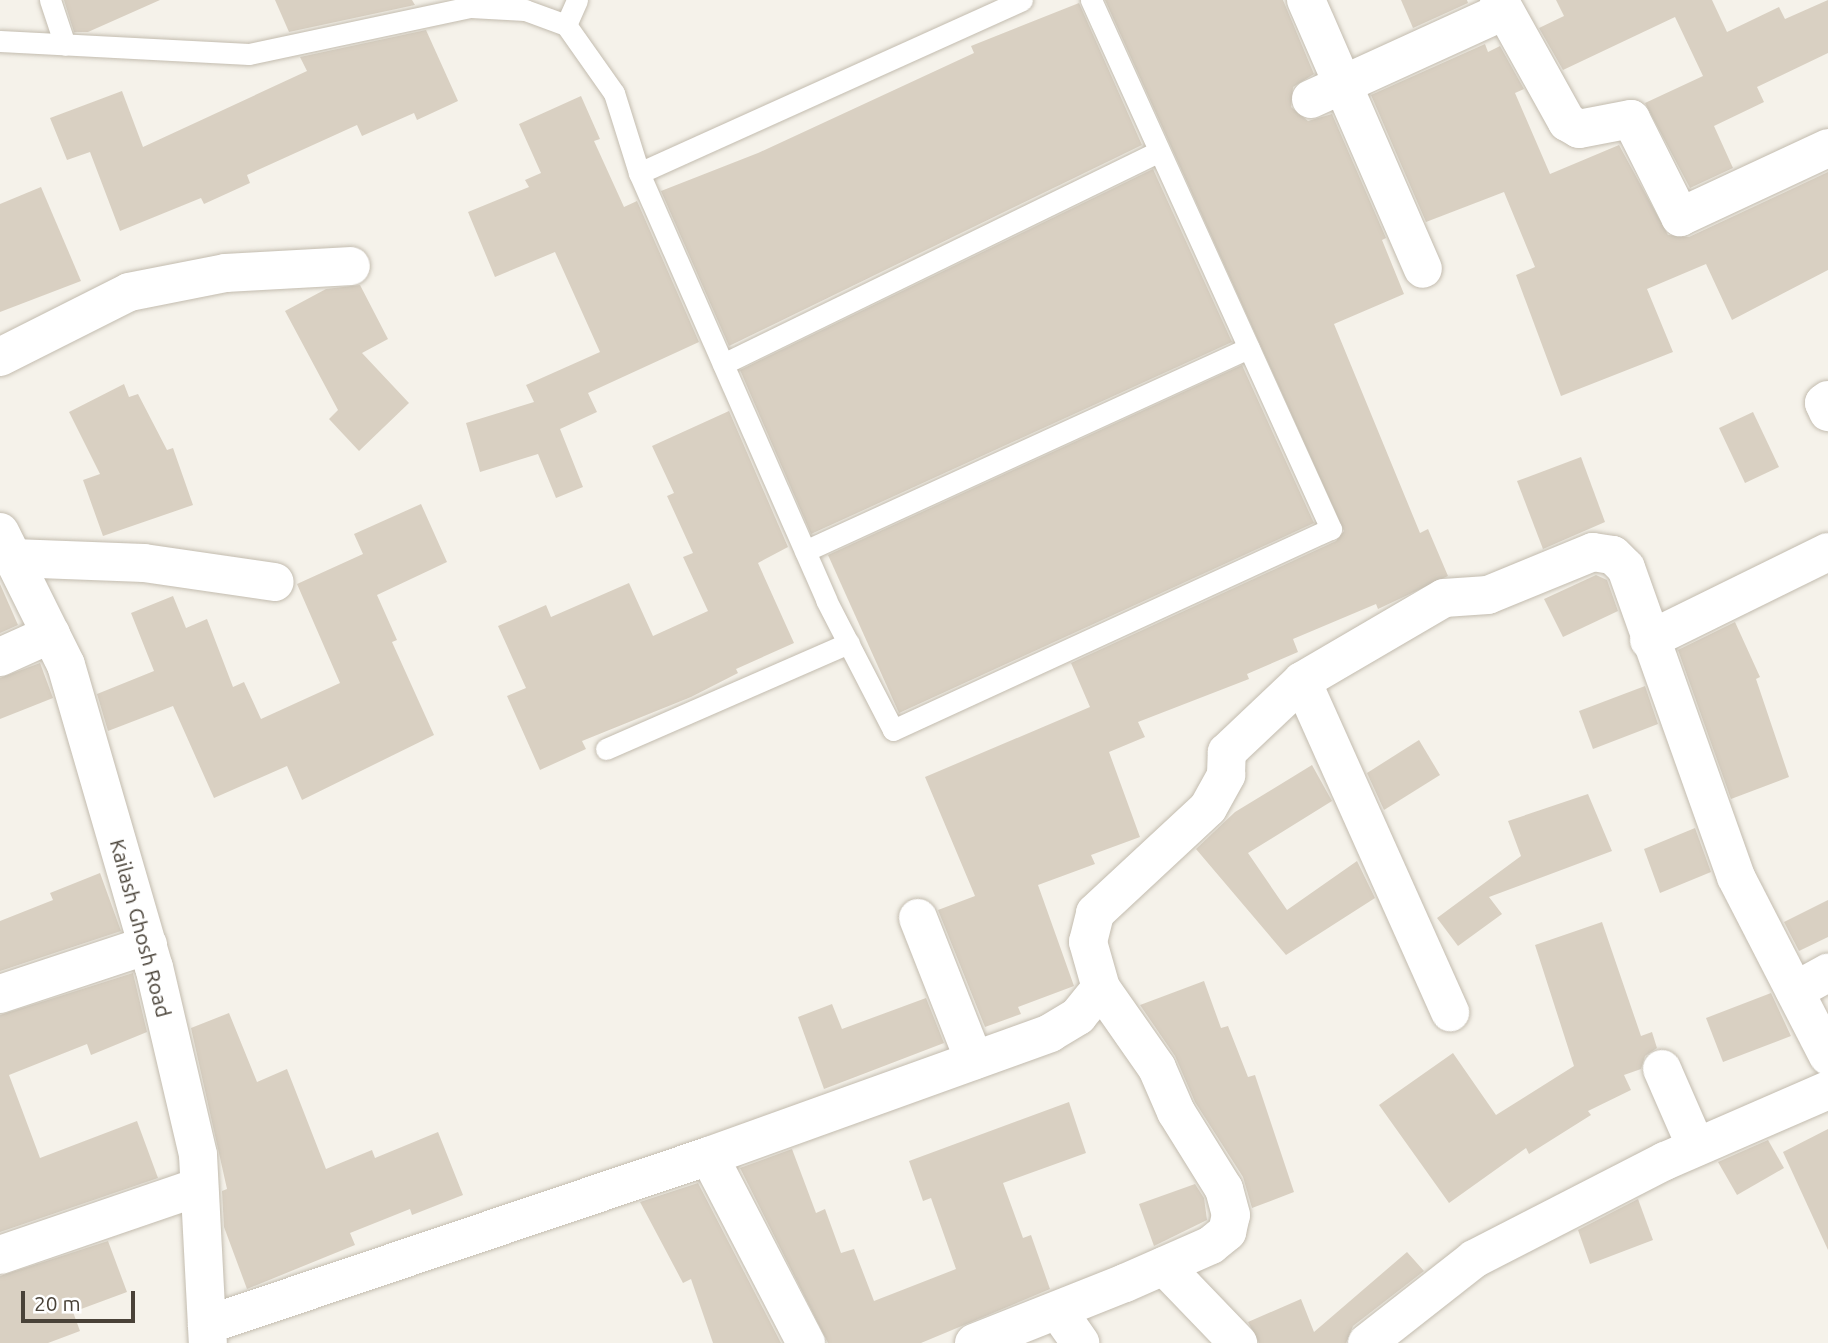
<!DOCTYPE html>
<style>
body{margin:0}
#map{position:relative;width:1828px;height:1343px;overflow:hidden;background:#f5f2ea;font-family:Ubuntu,sans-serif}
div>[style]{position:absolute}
.building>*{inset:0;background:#d9d0c2}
.roads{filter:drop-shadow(0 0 2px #c3bcaf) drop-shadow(0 0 2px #c3bcaf)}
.service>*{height:21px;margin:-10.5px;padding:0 10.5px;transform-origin:10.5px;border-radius:10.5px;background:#fff}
.minor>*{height:38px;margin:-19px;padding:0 19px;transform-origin:19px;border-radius:19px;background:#fff}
.tertiary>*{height:38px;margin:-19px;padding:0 19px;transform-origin:19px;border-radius:19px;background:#fff}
span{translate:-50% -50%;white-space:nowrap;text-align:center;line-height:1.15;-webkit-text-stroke:6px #fff;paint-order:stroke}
.street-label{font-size:21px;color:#494238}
.scale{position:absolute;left:21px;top:1291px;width:114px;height:32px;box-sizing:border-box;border:4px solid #494238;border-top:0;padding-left:9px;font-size:21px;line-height:24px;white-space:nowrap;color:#494238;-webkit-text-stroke:5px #fff;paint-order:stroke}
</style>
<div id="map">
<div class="building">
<i style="clip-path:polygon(64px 0,160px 0,88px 32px,74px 32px)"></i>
<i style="clip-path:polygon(275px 0,412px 0,415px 5px,289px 32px)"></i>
<i style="clip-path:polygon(1105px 0,1283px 0,1314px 74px,1293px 87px,1291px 107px,1308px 121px,1332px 114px,1386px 238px,1382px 240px,1404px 294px,1334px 324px,1420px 533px,1428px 529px,1448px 576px,1378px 609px,1376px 604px,1293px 639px,1298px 652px,1247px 674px,1249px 679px,1138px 722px,1145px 737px,1109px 752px,1140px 837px,1091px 855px,1095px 864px,1038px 885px,1074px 986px,1018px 1007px,1021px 1014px,985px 1027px,938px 910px,975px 896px,925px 777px,1090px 707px,1071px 663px,1336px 541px,1344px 531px)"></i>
<i style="clip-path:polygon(1401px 0,1467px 0,1468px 3px,1413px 28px)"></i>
<i style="clip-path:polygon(1556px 0,1712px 0,1727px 32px,1779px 7px,1785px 19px,1828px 0,1828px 53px,1757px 87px,1764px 102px,1714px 126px,1733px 168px,1690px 188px,1645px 103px,1703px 76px,1675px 17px,1563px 70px,1539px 28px,1564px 16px)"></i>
<i style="clip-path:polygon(1079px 3px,1142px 145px,729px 346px,661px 191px,758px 153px,974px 53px,971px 46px)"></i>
<i style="clip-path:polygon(426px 30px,458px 101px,417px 120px,414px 113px,362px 136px,357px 125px,247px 175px,250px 183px,204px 204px,201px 198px,120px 231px,90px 152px,67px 160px,50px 118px,122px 91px,143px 147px,307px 71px,300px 57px)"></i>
<i style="clip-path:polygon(1485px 44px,1488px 52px,1500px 46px,1524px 89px,1515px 93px,1550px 174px,1619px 145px,1668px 235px,1689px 237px,1828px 172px,1828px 270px,1732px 320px,1706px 264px,1647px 289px,1673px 352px,1561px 396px,1516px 275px,1535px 267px,1504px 192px,1426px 222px,1371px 95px)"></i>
<i style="clip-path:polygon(581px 96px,600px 139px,594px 141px,624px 207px,637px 201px,699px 342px,588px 393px,597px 412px,560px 429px,583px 487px,556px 498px,538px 454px,480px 472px,466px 423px,534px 402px,526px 385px,600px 352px,555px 252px,495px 277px,468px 212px,529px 187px,525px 180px,541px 173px,519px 124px)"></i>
<i style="clip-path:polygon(1153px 169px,1232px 342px,811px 534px,740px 370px)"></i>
<i style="clip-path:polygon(41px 187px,81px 281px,0 312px,0 204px)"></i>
<i style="clip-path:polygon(360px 285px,388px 339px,362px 353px,409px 403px,359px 451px,329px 419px,338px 410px,285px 311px,326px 289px)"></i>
<i style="clip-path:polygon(1242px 365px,1314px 523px,899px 713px,828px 555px)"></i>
<i style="clip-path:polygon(124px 384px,129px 397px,138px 394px,167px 450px,173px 448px,193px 505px,103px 536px,83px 480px,100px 474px,69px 412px)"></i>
<i style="clip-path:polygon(729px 411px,788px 547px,758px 563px,794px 643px,736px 669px,738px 673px,691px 697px,582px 741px,586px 749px,540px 770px,507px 696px,526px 688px,498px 626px,546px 605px,551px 617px,629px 583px,653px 636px,708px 611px,683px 557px,693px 553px,667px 496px,674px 493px,652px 446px)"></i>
<i style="clip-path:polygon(1753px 412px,1779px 467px,1745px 483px,1719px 428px)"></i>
<i style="clip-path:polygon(1581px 457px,1605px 522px,1543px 549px,1517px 481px)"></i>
<i style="clip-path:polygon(421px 504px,447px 562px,377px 595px,397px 640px,392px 642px,434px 735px,302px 800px,287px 766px,214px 798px,173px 706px,108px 731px,97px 694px,154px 671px,131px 613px,173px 596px,186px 628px,207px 619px,233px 687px,244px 682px,261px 719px,340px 683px,297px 584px,363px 554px,354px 534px)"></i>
<i style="clip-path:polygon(1596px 575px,1607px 580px,1618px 611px,1563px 637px,1544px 599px)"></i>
<i style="clip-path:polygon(0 584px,18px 625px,0 633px)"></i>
<i style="clip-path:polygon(1735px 622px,1760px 677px,1756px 679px,1789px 777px,1731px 799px,1678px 650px)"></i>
<i style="clip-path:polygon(40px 663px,53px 698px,0 719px,0 678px)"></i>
<i style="clip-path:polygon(1645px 686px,1658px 724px,1593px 749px,1579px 711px)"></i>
<i style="clip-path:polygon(1419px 740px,1440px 775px,1384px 810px,1367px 773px)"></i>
<i style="clip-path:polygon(1312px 765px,1332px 801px,1248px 853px,1287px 910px,1357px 861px,1375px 898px,1286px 955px,1196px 849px,1235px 812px)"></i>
<i style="clip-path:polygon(1588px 794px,1612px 851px,1489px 897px,1502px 914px,1458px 946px,1437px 918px,1521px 856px,1508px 821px)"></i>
<i style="clip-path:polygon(1695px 828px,1711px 872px,1660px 893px,1644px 849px)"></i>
<i style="clip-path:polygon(100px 873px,121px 931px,0 971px,0 921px,53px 900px,50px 893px)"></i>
<i style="clip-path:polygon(1828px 900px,1828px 937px,1799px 951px,1784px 922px)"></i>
<i style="clip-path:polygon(1602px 922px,1641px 1036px,1652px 1032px,1657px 1048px,1645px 1056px,1641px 1069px,1624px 1075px,1631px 1090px,1588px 1111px,1591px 1115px,1529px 1154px,1526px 1148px,1449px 1203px,1379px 1105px,1453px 1053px,1496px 1115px,1574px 1066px,1535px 945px)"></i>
<i style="clip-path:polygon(133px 973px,147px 1032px,91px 1055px,87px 1044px,9px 1075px,40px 1158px,137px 1121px,158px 1178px,0 1232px,0 1015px)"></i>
<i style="clip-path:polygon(1204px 981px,1221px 1028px,1228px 1026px,1248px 1077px,1255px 1075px,1294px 1192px,1252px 1208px,1243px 1177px,1195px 1102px,1175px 1056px,1140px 1005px)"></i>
<i style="clip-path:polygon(1771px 993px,1791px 1036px,1723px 1062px,1706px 1018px)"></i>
<i style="clip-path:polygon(926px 998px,944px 1043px,824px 1089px,798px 1017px,832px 1004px,842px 1029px)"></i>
<i style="clip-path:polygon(229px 1013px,257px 1082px,287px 1069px,326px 1169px,372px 1150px,375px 1158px,438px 1132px,463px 1195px,412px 1215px,410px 1209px,350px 1233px,355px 1245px,247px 1289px,224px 1227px,222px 1191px,227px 1189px,191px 1028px)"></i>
<i style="clip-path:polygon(1069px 1102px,1086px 1153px,1003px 1183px,1023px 1238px,1031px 1235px,1050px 1289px,921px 1343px,828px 1343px,740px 1168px,792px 1149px,816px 1213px,825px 1209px,841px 1253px,854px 1249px,874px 1301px,956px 1269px,931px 1198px,923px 1201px,909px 1161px)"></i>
<i style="clip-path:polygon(1828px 1129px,1828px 1250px,1783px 1152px)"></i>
<i style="clip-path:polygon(1768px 1140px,1784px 1168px,1737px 1195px,1718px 1162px)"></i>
<i style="clip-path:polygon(698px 1183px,781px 1343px,713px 1343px,691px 1279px,683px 1283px,640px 1202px)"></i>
<i style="clip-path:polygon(1195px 1184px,1204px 1198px,1207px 1220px,1154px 1246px,1139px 1204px)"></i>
<i style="clip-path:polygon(1638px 1199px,1653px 1240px,1590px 1264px,1578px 1230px)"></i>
<i style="clip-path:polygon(108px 1241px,127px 1292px,73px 1312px,80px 1331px,48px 1343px,0 1343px,0 1276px)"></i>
<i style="clip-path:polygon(1407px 1252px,1424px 1271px,1353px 1326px,1346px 1343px,1259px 1343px,1248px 1322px,1301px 1299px,1314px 1332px)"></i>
</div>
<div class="roads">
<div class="service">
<i style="left:50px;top:0;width:47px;rotate:71.6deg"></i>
<i style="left:566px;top:25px;width:27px;rotate:-66deg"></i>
<i style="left:0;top:41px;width:249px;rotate:3deg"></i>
<i style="left:249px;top:54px;width:227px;rotate:-12deg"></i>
<i style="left:471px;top:7px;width:54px;rotate:3.2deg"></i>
<i style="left:525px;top:10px;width:44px;rotate:20.1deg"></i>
<i style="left:566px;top:25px;width:83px;rotate:54.8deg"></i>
<i style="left:614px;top:93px;width:84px;rotate:72.6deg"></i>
<i style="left:639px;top:173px;width:466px;rotate:66.3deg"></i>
<i style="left:826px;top:600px;width:146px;rotate:62.7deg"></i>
<i style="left:893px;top:730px;width:482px;rotate:-24.7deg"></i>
<i style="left:1331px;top:529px;width:581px;rotate:-114.4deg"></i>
<i style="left:639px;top:173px;width:420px;rotate:-24.3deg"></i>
<i style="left:723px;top:364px;width:485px;rotate:-26deg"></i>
<i style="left:805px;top:551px;width:488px;rotate:-24.6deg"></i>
<i style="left:606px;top:749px;width:265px;rotate:-23.6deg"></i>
</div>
<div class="minor">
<i style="left:1306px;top:0;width:293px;rotate:66.5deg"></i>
<i style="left:1499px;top:0;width:140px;rotate:60.9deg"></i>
<i style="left:1567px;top:122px;width:14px;rotate:30deg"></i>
<i style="left:1579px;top:129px;width:53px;rotate:-10.9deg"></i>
<i style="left:1631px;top:119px;width:110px;rotate:63.4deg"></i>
<i style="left:1680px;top:217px;width:163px;rotate:-25deg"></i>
<i style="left:1311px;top:99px;width:212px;rotate:-24.5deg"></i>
<i style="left:0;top:357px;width:144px;rotate:-26.7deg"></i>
<i style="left:129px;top:292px;width:99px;rotate:-11.1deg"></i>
<i style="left:226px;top:273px;width:125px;rotate:-3.2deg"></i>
<i style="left:1828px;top:400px;width:5px;rotate:143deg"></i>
<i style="left:1824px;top:403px;width:10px;rotate:66deg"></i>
<i style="left:13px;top:558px;width:131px;rotate:2.2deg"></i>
<i style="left:144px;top:563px;width:132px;rotate:8.3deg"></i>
<i style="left:1649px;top:640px;width:199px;rotate:-26.2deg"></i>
<i style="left:0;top:657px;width:56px;rotate:-24.3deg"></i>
<i style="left:1302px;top:681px;width:363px;rotate:65.9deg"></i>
<i style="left:918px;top:918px;width:153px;rotate:68.5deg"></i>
<i style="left:1795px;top:991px;width:38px;rotate:-29deg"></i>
<i style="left:0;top:994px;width:156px;rotate:-18.3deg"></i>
<i style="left:1662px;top:1069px;width:85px;rotate:66.4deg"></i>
<i style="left:709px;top:1156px;width:211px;rotate:62.6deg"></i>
<i style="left:0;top:1255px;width:210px;rotate:-18.9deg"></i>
<i style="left:1164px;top:1266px;width:107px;rotate:46.1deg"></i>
<i style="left:1058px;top:1311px;width:39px;rotate:55deg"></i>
<i style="left:207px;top:1325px;width:530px;rotate:-18.61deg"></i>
<i style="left:709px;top:1156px;width:363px;rotate:-19.8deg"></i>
<i style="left:1050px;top:1033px;width:33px;rotate:-31deg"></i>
<i style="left:1078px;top:1016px;width:36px;rotate:-51deg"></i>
<i style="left:1101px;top:988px;width:48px;rotate:-105.8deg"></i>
<i style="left:1088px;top:942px;width:30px;rotate:-76deg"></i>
<i style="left:1095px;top:913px;width:154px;rotate:-42.9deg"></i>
<i style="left:1208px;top:808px;width:38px;rotate:-61deg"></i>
<i style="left:1226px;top:775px;width:23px;rotate:-88deg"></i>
<i style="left:1227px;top:752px;width:103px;rotate:-43.4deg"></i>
<i style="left:1302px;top:681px;width:164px;rotate:-30.3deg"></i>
<i style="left:1444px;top:598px;width:44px;rotate:-3.9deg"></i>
<i style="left:1488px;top:595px;width:113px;rotate:-22.3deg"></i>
<i style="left:1593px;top:552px;width:20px;rotate:9deg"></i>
<i style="left:1613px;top:555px;width:18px;rotate:45deg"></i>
<i style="left:1626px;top:568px;width:328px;rotate:70.4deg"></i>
<i style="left:1736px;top:877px;width:201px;rotate:62.8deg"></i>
<i style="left:974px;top:1343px;width:162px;rotate:-21.7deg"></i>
<i style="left:1125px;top:1283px;width:94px;rotate:-23.8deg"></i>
<i style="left:1211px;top:1245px;width:21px;rotate:-39deg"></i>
<i style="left:1227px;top:1232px;width:17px;rotate:-77deg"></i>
<i style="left:1231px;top:1215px;width:27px;rotate:-105deg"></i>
<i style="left:1224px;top:1189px;width:91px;rotate:-121.9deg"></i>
<i style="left:1176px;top:1112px;width:48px;rotate:-113.4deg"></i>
<i style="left:1157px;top:1068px;width:98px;rotate:-125deg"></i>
<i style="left:1367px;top:1343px;width:136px;rotate:-38.1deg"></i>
<i style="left:1474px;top:1259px;width:215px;rotate:-27.2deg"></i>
<i style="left:1665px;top:1161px;width:178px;rotate:-23.5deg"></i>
</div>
<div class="tertiary">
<i style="left:0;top:532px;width:148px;rotate:63.6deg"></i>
<i style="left:66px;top:665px;width:315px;rotate:73.8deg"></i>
<i style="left:154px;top:967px;width:193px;rotate:76.8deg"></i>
<i style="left:198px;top:1155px;width:188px;rotate:87deg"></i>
</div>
</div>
<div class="street-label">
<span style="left:141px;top:928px;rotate:75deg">Kailash Ghosh Road</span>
</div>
<div class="scale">20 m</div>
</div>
